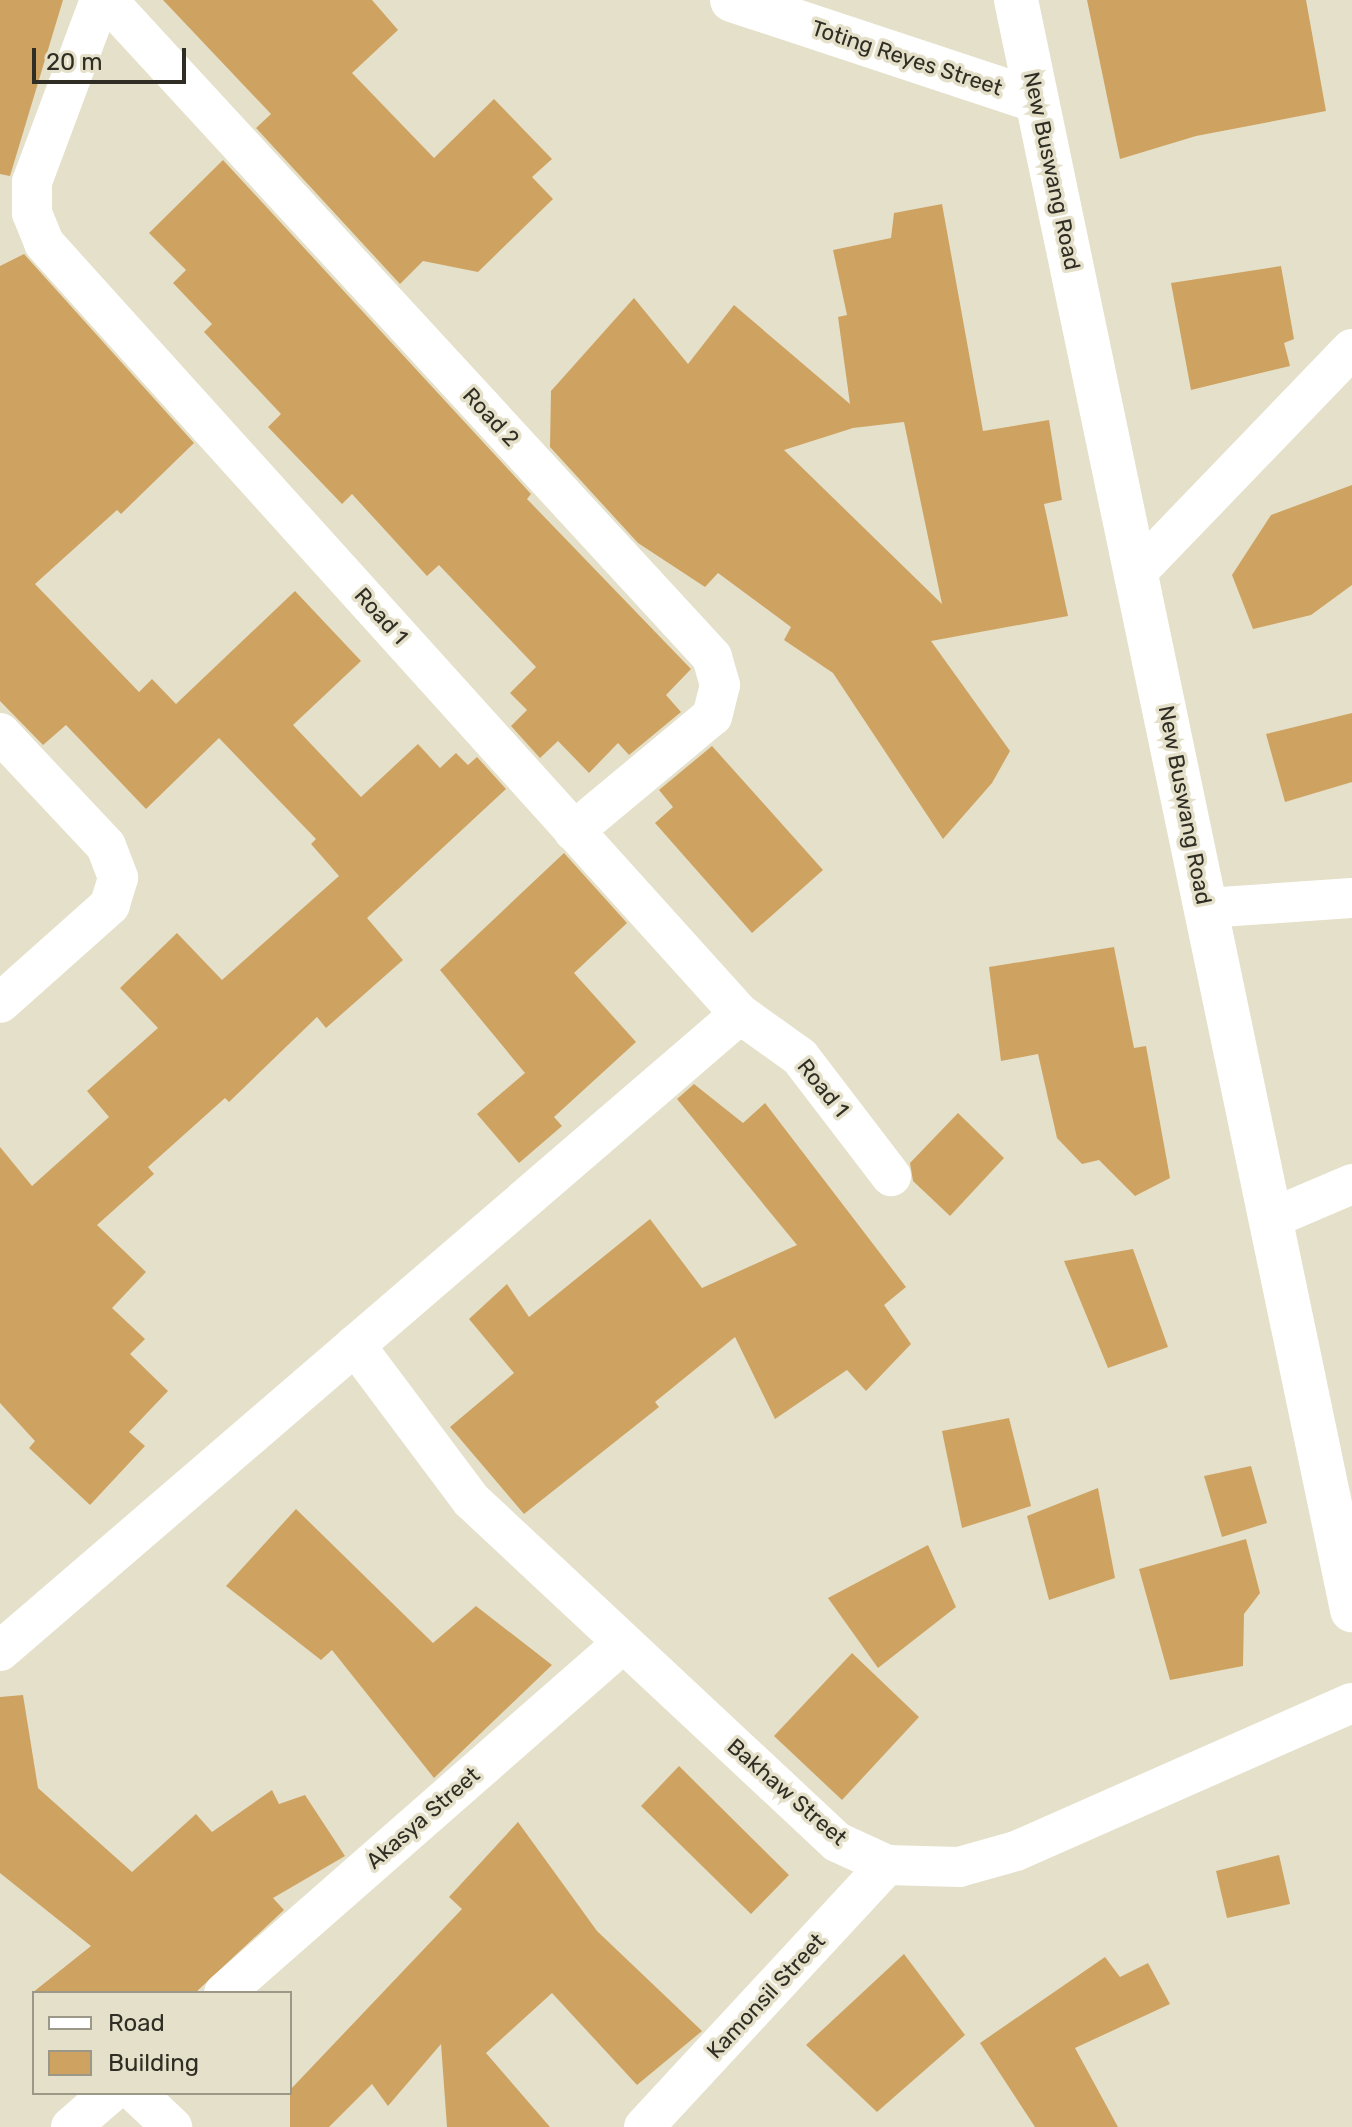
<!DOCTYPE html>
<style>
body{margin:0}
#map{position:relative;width:1352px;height:2127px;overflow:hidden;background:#e5e0c9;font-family:Rubik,sans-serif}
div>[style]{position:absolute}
.building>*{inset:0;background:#cea362}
.street>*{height:40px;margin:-20px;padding:0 20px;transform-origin:20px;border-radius:20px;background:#fff}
.secondary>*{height:44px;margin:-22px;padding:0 22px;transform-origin:22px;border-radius:22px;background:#fff}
span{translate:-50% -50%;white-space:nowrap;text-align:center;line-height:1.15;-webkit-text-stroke:7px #e5e0c9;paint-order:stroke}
.street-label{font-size:22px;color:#2f2d24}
.legend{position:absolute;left:32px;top:1991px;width:260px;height:104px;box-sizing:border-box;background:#e5e0c9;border:2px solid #9c9887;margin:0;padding:10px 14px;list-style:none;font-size:24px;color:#2f2d24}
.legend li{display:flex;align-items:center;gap:16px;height:40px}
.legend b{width:40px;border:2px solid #9c9887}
.scale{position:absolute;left:32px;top:48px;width:154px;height:36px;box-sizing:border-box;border:4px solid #2f2d24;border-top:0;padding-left:10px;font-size:24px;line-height:28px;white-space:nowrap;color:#2f2d24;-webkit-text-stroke:6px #e5e0c9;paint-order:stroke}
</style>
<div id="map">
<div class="building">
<i style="clip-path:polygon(0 0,63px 0,10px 176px,0 174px)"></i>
<i style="clip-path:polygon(163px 0,372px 0,398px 30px,352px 73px,434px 158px,494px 99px,552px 159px,532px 177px,553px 199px,478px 272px,423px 261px,400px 284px,256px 128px,271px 114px)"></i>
<i style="clip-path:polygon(1087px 0,1306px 0,1326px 111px,1196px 136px,1120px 159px)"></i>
<i style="clip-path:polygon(223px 160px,531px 494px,527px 499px,691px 669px,666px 695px,681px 712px,629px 755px,618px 743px,589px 773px,558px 741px,540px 758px,511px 726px,527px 710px,510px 693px,536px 667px,439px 565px,427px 576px,352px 494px,342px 504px,268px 427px,281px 414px,204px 332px,212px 324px,173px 283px,186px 270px,149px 233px)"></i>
<i style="clip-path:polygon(evenodd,942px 204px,983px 431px,1049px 420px,1062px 500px,1044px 504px,1068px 616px,931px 641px,1010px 751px,992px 783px,943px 839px,833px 673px,784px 640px,791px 627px,718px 573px,705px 587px,638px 543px,550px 447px,551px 391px,634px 298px,688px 364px,734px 305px,850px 404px,838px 317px,847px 315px,833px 250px,891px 238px,894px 213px,942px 204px,904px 422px,942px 604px,784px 450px,853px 428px,904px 422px)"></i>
<i style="clip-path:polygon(24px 254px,194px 443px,121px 514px,117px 510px,35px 584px,139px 692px,152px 679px,176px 704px,295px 591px,361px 661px,293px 725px,361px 797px,418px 744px,440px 768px,456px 753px,468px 765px,477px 757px,506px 789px,367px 918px,403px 960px,326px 1028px,317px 1017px,229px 1102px,225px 1098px,148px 1167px,154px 1174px,97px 1225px,146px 1272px,112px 1308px,145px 1339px,130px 1354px,168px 1391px,129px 1432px,145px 1446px,90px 1505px,29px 1448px,35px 1441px,0 1403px,0 1147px,32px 1186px,109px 1117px,87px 1091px,158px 1028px,120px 988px,177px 933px,222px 980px,339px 876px,311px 844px,316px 839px,219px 738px,146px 809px,66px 725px,43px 745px,0 701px,0 266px)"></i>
<i style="clip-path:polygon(1281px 266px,1294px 339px,1284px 343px,1290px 366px,1191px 390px,1171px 283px)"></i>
<i style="clip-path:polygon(1352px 485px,1352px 585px,1311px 615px,1253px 629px,1232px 575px,1271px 515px)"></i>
<i style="clip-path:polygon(1352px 713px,1352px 782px,1285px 802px,1266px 734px)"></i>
<i style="clip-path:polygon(712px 746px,823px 870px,752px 933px,655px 823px,673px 807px,659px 790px)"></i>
<i style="clip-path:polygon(564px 853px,627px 923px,574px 973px,636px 1042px,554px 1117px,562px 1126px,519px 1163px,477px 1114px,525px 1073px,440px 970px)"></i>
<i style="clip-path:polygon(1114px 947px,1134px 1048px,1146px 1046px,1170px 1178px,1135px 1196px,1099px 1160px,1082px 1164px,1057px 1138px,1038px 1054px,1001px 1061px,989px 967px)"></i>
<i style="clip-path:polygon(694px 1084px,743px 1123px,765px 1103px,906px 1287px,884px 1305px,911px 1344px,866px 1391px,847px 1370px,775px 1419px,735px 1337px,655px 1402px,659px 1407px,524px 1514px,450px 1427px,514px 1373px,469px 1319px,507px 1284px,529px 1317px,650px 1219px,702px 1288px,797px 1245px,677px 1099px)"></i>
<i style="clip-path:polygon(958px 1113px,1004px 1158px,950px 1216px,913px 1181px,910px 1163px)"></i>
<i style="clip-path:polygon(1133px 1249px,1168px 1347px,1108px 1368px,1064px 1261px)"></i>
<i style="clip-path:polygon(1009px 1418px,1031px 1506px,962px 1528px,942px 1431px)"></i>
<i style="clip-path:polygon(1251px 1466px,1267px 1523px,1222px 1537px,1204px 1476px)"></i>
<i style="clip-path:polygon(1098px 1488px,1115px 1578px,1049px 1600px,1027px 1516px)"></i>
<i style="clip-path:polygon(296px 1509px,433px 1643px,476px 1606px,552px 1665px,434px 1778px,332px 1650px,321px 1660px,226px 1586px)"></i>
<i style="clip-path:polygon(1246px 1539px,1260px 1593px,1244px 1614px,1243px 1666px,1170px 1680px,1139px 1569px)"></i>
<i style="clip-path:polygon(928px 1545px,956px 1607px,878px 1668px,828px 1598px)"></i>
<i style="clip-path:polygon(852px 1653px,919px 1717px,842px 1800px,774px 1736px)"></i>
<i style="clip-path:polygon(23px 1695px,38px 1788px,132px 1872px,196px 1814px,212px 1832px,272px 1790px,279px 1804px,305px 1795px,345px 1856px,273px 1898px,284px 1910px,195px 1993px,32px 1993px,91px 1946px,0 1873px,0 1697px)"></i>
<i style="clip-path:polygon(679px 1766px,789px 1875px,751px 1914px,641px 1806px)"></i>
<i style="clip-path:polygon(518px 1822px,597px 1931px,702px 2031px,637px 2085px,552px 1993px,486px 2053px,550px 2127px,447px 2127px,441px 2044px,388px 2106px,372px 2084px,329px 2127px,290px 2127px,290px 2090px,462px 1909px,449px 1897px)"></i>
<i style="clip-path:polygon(1279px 1855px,1290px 1904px,1227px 1918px,1216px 1871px)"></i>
<i style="clip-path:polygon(904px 1954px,965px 2035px,877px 2112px,806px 2045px)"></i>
<i style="clip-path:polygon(1105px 1957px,1120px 1977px,1148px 1963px,1170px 2004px,1075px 2048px,1118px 2127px,1035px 2127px,980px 2043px)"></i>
</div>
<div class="street">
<i style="left:100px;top:0;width:194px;rotate:110.5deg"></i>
<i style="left:32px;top:182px;width:31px;rotate:90deg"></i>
<i style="left:32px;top:213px;width:32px;rotate:68deg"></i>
<i style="left:44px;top:243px;width:1039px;rotate:47.93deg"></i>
<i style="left:740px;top:1014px;width:74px;rotate:35.6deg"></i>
<i style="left:800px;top:1057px;width:150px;rotate:52.6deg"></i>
<i style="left:107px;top:0;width:893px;rotate:47.36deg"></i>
<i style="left:712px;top:657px;width:29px;rotate:74deg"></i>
<i style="left:720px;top:685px;width:32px;rotate:104deg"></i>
<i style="left:712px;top:716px;width:180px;rotate:140.2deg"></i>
<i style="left:1138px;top:571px;width:308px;rotate:-46.1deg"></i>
<i style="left:0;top:733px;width:155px;rotate:46.8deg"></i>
<i style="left:106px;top:846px;width:34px;rotate:69deg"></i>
<i style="left:118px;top:878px;width:28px;rotate:107deg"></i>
<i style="left:110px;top:905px;width:147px;rotate:138.3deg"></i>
<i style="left:1206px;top:908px;width:146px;rotate:-3.9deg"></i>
<i style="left:1270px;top:1219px;width:89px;rotate:-23.1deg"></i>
<i style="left:355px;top:1345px;width:194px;rotate:53.2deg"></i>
<i style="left:471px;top:1500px;width:501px;rotate:43.06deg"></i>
<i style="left:837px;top:1842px;width:55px;rotate:24.7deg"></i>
<i style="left:887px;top:1865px;width:72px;rotate:1.6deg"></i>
<i style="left:959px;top:1867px;width:59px;rotate:-15.7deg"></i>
<i style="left:1016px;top:1851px;width:367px;rotate:-23.8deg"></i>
<i style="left:0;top:1651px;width:976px;rotate:-40.72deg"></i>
<i style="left:224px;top:1993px;width:529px;rotate:-41.25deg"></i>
<i style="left:136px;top:2093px;width:50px;rotate:43.4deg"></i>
<i style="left:71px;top:2127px;width:52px;rotate:-41.1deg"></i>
<i style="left:644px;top:2127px;width:357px;rotate:-47.2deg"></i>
</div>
<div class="secondary">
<i style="left:732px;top:0;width:321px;rotate:18.3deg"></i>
<i style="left:1016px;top:0;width:1645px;rotate:78.21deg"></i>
</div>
<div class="street-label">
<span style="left:907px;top:58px;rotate:18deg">Toting Reyes Street</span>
<span style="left:1052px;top:171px;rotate:78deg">New Buswang Road</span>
<span style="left:491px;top:417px;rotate:47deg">Road 2</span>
<span style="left:381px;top:616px;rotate:48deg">Road 1</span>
<span style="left:1185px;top:805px;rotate:79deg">New Buswang Road</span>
<span style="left:823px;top:1088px;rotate:51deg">Road 1</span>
<span style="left:787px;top:1792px;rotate:41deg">Bakhaw Street</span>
<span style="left:423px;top:1818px;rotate:-41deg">Akasya Street</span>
<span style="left:766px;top:1996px;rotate:-47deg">Kamonsil Street</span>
</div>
<ul class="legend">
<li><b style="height:10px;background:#fff"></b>Road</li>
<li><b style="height:22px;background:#cea362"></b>Building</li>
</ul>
<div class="scale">20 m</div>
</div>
